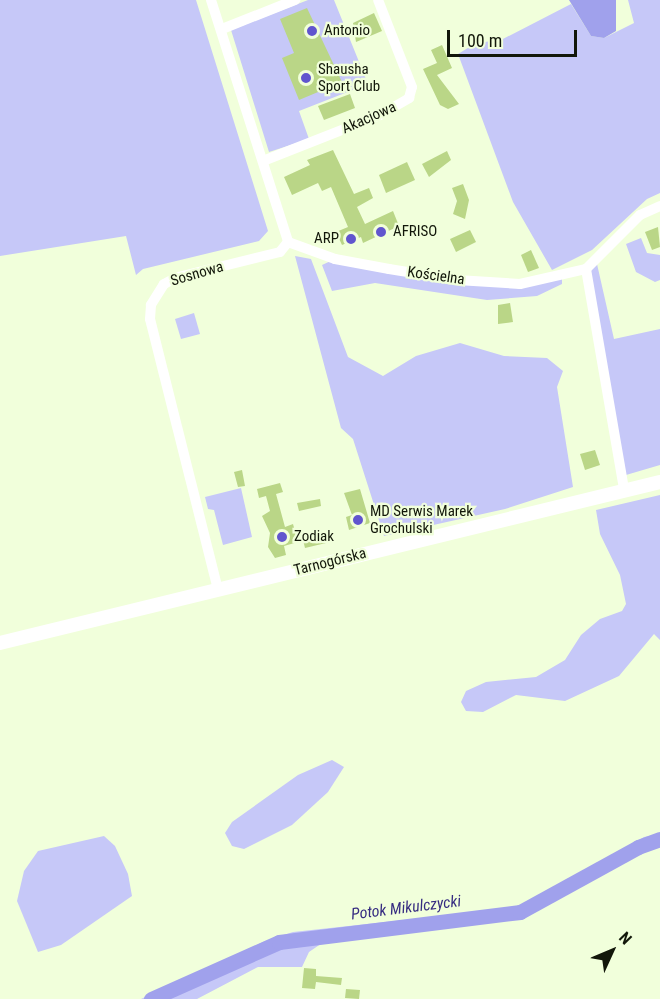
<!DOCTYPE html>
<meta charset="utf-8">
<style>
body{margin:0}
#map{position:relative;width:660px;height:999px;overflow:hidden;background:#f1ffdb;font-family:"Roboto Condensed",sans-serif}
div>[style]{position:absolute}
.green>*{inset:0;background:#c6c8f8}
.water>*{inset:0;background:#a0a1ec}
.river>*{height:15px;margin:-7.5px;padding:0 7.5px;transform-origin:7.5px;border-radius:7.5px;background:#a0a1ec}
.building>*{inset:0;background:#bad687}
.minor>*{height:10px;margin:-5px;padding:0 5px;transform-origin:5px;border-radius:5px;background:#fff}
.major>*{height:14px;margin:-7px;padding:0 7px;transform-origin:7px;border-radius:7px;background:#fff}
.dots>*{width:16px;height:16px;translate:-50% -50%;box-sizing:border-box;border:3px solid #f1ffdb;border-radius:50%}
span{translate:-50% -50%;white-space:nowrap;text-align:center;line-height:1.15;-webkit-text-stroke:4.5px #f1ffdb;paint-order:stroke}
.poi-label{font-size:15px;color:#12170a}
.left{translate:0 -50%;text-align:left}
.right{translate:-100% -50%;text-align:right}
.street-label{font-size:15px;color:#12170a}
.water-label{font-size:16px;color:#362c81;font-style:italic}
.north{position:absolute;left:582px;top:921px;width:60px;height:60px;-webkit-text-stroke:4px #f1ffdb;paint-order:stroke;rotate:46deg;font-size:16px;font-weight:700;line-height:24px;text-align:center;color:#12170a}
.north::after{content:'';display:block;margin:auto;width:21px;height:27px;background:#12170a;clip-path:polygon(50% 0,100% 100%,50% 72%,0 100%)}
.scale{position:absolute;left:447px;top:30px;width:130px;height:27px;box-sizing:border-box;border:3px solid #12170a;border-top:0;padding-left:8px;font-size:18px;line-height:21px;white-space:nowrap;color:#12170a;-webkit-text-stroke:4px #f1ffdb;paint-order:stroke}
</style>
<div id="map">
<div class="green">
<i style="clip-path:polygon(0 0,196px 0,268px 231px,259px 241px,143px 269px,136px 275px,126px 236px,0 256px)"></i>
<i style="clip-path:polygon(308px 0,334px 0,368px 84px,299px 111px,309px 139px,269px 152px,231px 30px)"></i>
<i style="clip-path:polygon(628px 0,660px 0,660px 193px,647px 199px,592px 250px,552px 270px,513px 202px,458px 54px,476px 43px,501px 40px,571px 4px,591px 36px,604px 38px,634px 23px)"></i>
<i style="clip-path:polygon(641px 238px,647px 253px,660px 255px,660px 280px,655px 282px,636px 272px,626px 244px)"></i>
<i style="clip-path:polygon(295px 256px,311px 259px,348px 357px,383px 376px,416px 356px,460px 343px,504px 356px,547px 358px,563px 371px,557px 387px,573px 487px,505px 509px,384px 536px,353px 439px,341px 428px)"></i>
<i style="clip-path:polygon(335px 259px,509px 285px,562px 273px,562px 284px,537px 296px,487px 300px,375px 283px,332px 291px,322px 265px)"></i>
<i style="clip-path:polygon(597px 264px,614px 339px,660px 329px,660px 465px,626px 475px,588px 271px)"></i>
<i style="clip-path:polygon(194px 313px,200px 334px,181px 339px,175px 319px)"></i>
<i style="clip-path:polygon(241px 488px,252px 537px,223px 545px,214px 510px,208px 509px,205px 497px)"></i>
<i style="clip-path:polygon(660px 495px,660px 640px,654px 634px,619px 676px,565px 701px,516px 695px,483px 712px,466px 711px,461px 702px,466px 691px,486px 682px,536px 677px,565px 660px,581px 635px,600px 619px,622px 611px,626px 604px,620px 575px,600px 534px,596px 510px)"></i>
<i style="clip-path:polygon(332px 760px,344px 767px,328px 792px,292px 825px,244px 849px,232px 846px,225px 833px,232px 822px,298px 775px)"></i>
<i style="clip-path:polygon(660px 834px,660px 846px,648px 849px,524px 918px,328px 939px,309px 952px,302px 967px,258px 967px,197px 999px,141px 999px,265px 941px,293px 932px,514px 908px,557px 889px,644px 837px)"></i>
<i style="clip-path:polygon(104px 836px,115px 846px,128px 874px,132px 896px,61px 945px,38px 952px,17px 901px,24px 871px,38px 851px)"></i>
</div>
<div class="water">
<i style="clip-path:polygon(569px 0,616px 0,616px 31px,604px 38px,591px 36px)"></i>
</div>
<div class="river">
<i style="left:151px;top:999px;width:140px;rotate:-24deg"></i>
<i style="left:279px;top:942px;width:243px;rotate:-7.1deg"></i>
<i style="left:520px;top:912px;width:135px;rotate:-28.8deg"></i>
<i style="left:638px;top:847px;width:23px;rotate:-20deg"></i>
</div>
<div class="building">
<i style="clip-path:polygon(307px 8px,342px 82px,299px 100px,282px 58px,294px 53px,280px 19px)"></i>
<i style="clip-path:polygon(374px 13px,382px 31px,356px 42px,353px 23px)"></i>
<i style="clip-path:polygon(442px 45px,452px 68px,437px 75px,459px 104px,448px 109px,440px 105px,423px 69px,437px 63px,431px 50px)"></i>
<i style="clip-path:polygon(350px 94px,355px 108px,324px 120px,318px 106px)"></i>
<i style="clip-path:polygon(333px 150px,354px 194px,369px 188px,373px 198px,357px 207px,365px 224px,393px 211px,399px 226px,363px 243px,361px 237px,342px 245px,336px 232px,348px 227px,331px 187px,322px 191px,318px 183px,292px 195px,284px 177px,310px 165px,307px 160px)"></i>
<i style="clip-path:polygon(447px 151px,451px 160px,429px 177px,422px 164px)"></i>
<i style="clip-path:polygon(407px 162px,415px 180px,386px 193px,379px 175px)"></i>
<i style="clip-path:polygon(463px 184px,469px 200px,465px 219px,453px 214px,457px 201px,452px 188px)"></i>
<i style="clip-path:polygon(658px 227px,660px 247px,652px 250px,645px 232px)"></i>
<i style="clip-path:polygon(470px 230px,476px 242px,456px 252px,450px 239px)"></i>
<i style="clip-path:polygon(531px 250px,539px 268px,528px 272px,521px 255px)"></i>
<i style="clip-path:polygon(510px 303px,513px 322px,498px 324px,498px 305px)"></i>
<i style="clip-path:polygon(595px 450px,600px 465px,585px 470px,580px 454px)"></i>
<i style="clip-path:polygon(242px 470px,245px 486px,238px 487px,234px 472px)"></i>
<i style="clip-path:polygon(280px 483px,283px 492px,276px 494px,285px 527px,293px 524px,298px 542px,284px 546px,286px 555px,275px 558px,268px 547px,270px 533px,262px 516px,270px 511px,266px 496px,259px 498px,257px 489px)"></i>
<i style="clip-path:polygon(360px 489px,370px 523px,349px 530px,346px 517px,352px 515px,344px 493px)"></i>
<i style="clip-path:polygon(320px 499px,321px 506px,299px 511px,297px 503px)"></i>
<i style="clip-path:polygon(323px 531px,326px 543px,305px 548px,302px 536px)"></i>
<i style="clip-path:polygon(304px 968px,316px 969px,316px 976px,342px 978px,341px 985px,316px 982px,315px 989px,302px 988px)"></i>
<i style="clip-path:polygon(346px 989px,360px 990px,359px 999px,345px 998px)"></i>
</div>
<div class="minor">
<i style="left:211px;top:0;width:254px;rotate:72.3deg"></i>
<i style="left:288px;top:242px;width:13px;rotate:129deg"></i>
<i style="left:280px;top:252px;width:108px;rotate:166.1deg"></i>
<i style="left:175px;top:278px;width:13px;rotate:151deg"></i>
<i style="left:164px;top:284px;width:25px;rotate:122deg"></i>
<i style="left:151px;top:305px;width:14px;rotate:94deg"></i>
<i style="left:150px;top:319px;width:279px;rotate:75.9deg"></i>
<i style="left:222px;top:29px;width:79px;rotate:-21.7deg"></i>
<i style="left:263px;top:161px;width:126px;rotate:-21.5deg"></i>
<i style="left:380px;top:115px;width:34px;rotate:-30deg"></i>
<i style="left:409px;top:98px;width:11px;rotate:-75deg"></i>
<i style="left:412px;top:87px;width:93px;rotate:-111.3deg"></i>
<i style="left:288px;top:242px;width:50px;rotate:19.9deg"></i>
<i style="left:335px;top:259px;width:55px;rotate:10.5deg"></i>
<i style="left:389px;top:269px;width:69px;rotate:9.2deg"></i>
<i style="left:457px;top:280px;width:63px;rotate:3.6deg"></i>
<i style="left:520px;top:284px;width:68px;rotate:-12.8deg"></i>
<i style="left:586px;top:269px;width:76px;rotate:-45deg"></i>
<i style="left:640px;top:215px;width:22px;rotate:-24deg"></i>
<i style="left:586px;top:269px;width:224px;rotate:80.2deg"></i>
</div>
<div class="major">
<i style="left:0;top:643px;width:679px;rotate:-13.71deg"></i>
</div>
<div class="dots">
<i style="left:312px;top:31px;background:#6155ce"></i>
<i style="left:306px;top:78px;background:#6155ce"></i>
<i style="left:381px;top:232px;background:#6155ce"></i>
<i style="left:351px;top:239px;background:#6155ce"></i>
<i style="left:358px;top:520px;background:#6155ce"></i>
<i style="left:282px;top:537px;background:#6155ce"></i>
</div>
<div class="poi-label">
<span class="left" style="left:324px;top:31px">Antonio</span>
<span class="left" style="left:318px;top:78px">Shausha<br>Sport Club</span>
<span class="left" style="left:393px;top:232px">AFRISO</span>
<span class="right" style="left:339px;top:239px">ARP</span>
<span class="left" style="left:370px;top:520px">MD Serwis Marek<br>Grochulski</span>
<span class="left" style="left:294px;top:537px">Zodiak</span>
</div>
<div class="street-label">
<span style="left:369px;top:118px;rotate:-24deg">Akacjowa</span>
<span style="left:197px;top:274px;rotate:-16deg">Sosnowa</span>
<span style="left:436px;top:276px;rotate:8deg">Kościelna</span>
<span style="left:330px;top:562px;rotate:-14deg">Tarnogórska</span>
</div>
<div class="water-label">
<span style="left:406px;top:908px;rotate:-7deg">Potok Mikulczycki</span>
</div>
<div class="north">N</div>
<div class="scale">100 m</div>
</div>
